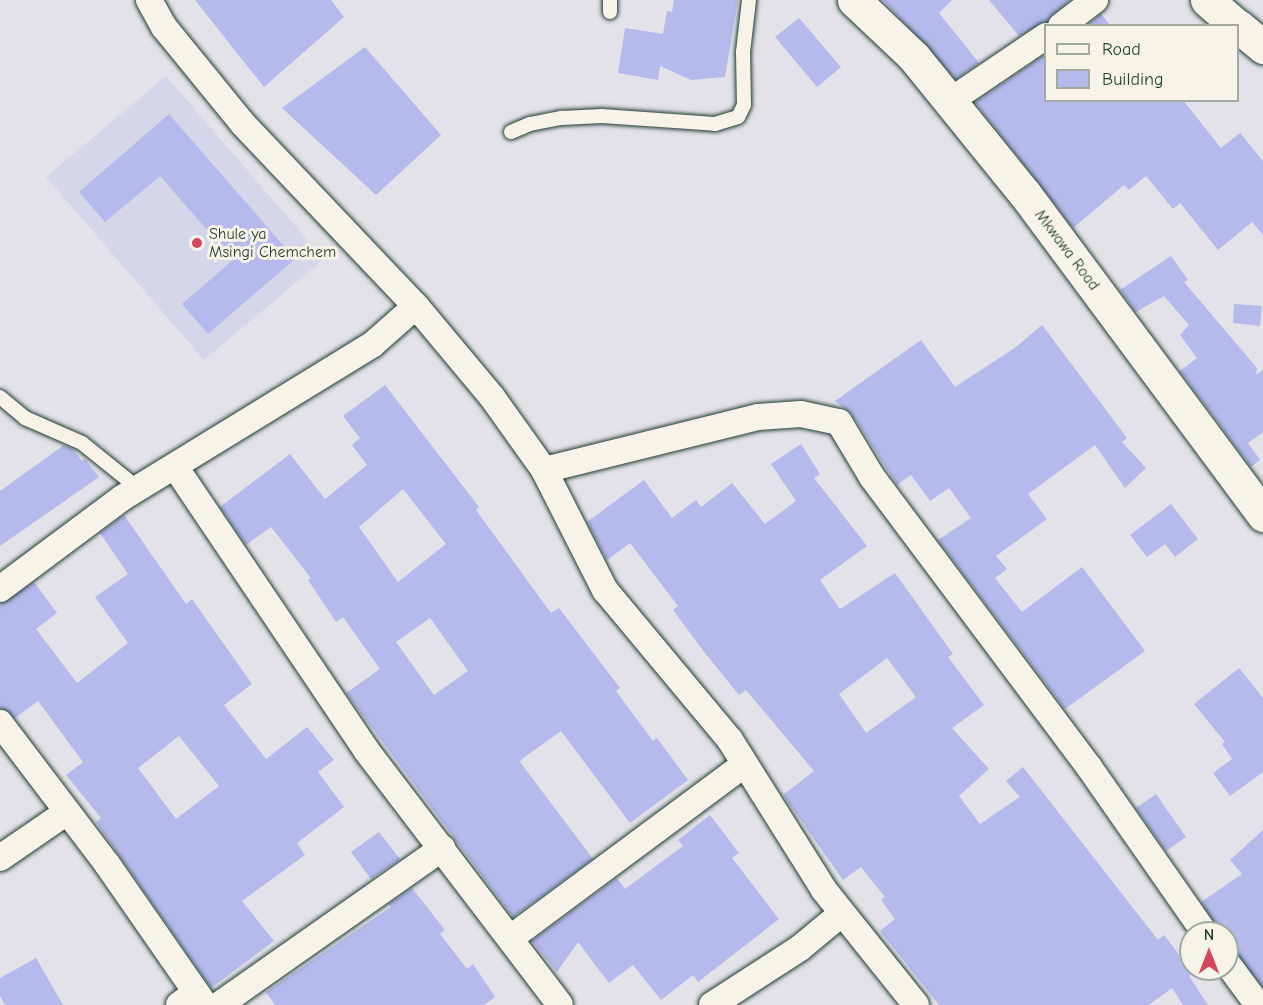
<!DOCTYPE html>
<style>
body{margin:0}
#map{position:relative;width:1263px;height:1005px;overflow:hidden;background:#e3e2e9;font-family:"Comic Neue",sans-serif}
div>[style]{position:absolute}
.built>*{inset:0;background:#d5d6ea}
.building>*{inset:0;background:#b5b9eb}
.roads{filter:drop-shadow(0 0 2px #1f3d34) drop-shadow(0 0 2px #1f3d34)}
.lane>*{height:14px;margin:-7px;padding:0 7px;transform-origin:7px;border-radius:7px;background:#f7f3e8}
.street>*{height:26px;margin:-13px;padding:0 13px;transform-origin:13px;border-radius:13px;background:#f7f3e8}
.secondary>*{height:33px;margin:-16.5px;padding:0 16.5px;transform-origin:16.5px;border-radius:16.5px;background:#f7f3e8}
.dots>*{width:16px;height:16px;translate:-50% -50%;box-sizing:border-box;border:3px solid #f7f3e8;border-radius:50%}
span{translate:-50% -50%;white-space:nowrap;text-align:center;line-height:1.15;-webkit-text-stroke:6px #f7f3e8;paint-order:stroke}
.poi-label{font-size:16px;color:#1f3d34}
.left{translate:0 -50%;text-align:left}
.street-label{font-size:16px;color:#1f3d34}
.legend{position:absolute;left:1044px;top:24px;width:195px;height:78px;box-sizing:border-box;background:#f7f3e8;border:2px solid #a1aaa0;margin:0;padding:8px 10px;list-style:none;font-size:18px;color:#1f3d34}
.legend li{display:flex;align-items:center;gap:12px;height:30px}
.legend b{width:30px;border:2px solid #a1aaa0}
.north{position:absolute;left:1179px;top:921px;width:60px;height:60px;box-sizing:border-box;background:#f7f3e8;border:2px solid #a1aaa0;border-radius:50%;rotate:0deg;font-size:16px;font-weight:700;line-height:24px;text-align:center;color:#1f3d34}
.north::after{content:'';display:block;margin:auto;width:21px;height:27px;background:#d1495b;clip-path:polygon(50% 0,100% 100%,50% 72%,0 100%)}
</style>
<div id="map">
<div class="built">
<i style="clip-path:polygon(166px 76px,324px 259px,204px 360px,46px 177px)"></i>
</div>
<div class="building">
<i style="clip-path:polygon(195px 0,331px 0,344px 17px,264px 87px)"></i>
<i style="clip-path:polygon(674px 0,738px 0,725px 77px,691px 80px,660px 66px,658px 80px,618px 73px,625px 28px,663px 34px,667px 11px,672px 12px)"></i>
<i style="clip-path:polygon(883px 0,952px 0,939px 13px,979px 63px,956px 79px)"></i>
<i style="clip-path:polygon(989px 0,1070px 0,1047px 21px,1019px 36px)"></i>
<i style="clip-path:polygon(1101px 14px,1111px 26px,1086px 26px)"></i>
<i style="clip-path:polygon(799px 18px,841px 67px,817px 87px,775px 37px)"></i>
<i style="clip-path:polygon(365px 47px,441px 135px,376px 195px,282px 108px)"></i>
<i style="clip-path:polygon(1046px 54px,1046px 100px,1183px 100px,1221px 148px,1240px 133px,1263px 161px,1263px 235px,1252px 222px,1218px 250px,1180px 203px,1173px 209px,1146px 176px,1129px 190px,1124px 185px,1073px 228px,975px 102px)"></i>
<i style="clip-path:polygon(169px 114px,295px 259px,208px 334px,182px 304px,233px 260px,160px 176px,105px 222px,79px 192px)"></i>
<i style="clip-path:polygon(1171px 256px,1188px 280px,1184px 282px,1257px 368px,1256px 375px,1263px 370px,1263px 432px,1248px 443px,1260px 460px,1251px 467px,1180px 371px,1197px 358px,1180px 335px,1189px 325px,1164px 296px,1136px 312px,1120px 290px)"></i>
<i style="clip-path:polygon(1234px 304px,1262px 306px,1260px 326px,1233px 323px)"></i>
<i style="clip-path:polygon(1042px 325px,1127px 438px,1122px 442px,1146px 468px,1125px 488px,1095px 445px,1028px 494px,1047px 519px,996px 556px,1007px 569px,995px 578px,1022px 612px,1082px 567px,1145px 651px,1065px 709px,938px 540px,971px 518px,949px 488px,930px 501px,911px 475px,897px 485px,852px 414px,835px 401px,921px 340px,955px 387px,1016px 347px)"></i>
<i style="clip-path:polygon(evenodd,385px 385px,479px 507px,476px 510px,551px 613px,559px 608px,620px 688px,616px 691px,653px 741px,657px 738px,688px 780px,630px 823px,561px 731px,522px 759px,520px 762px,593px 859px,513px 917px,346px 693px,380px 669px,343px 617px,336px 622px,308px 580px,311px 578px,271px 527px,246px 545px,220px 507px,290px 454px,325px 499px,367px 465px,352px 445px,360px 438px,343px 416px,385px 385px,403px 489px,446px 544px,398px 582px,359px 527px,403px 489px,385px 385px,430px 618px,468px 671px,434px 695px,396px 642px,430px 618px)"></i>
<i style="clip-path:polygon(evenodd,801px 444px,820px 474px,814px 478px,867px 546px,820px 580px,840px 609px,895px 573px,953px 654px,948px 657px,984px 705px,952px 728px,989px 769px,959px 796px,980px 824px,1020px 797px,1006px 781px,1023px 767px,1158px 940px,1164px 935px,1193px 973px,1189px 976px,1208px 1005px,1183px 1005px,1172px 988px,1149px 1005px,939px 1005px,880px 931px,895px 919px,881px 900px,885px 897px,861px 867px,843px 880px,783px 795px,814px 771px,746px 690px,739px 695px,705px 653px,673px 610px,678px 606px,630px 543px,607px 560px,587px 522px,644px 480px,672px 518px,696px 500px,701px 507px,732px 483px,765px 524px,796px 501px,771px 464px,801px 444px,887px 658px,916px 697px,866px 733px,839px 694px,887px 658px)"></i>
<i style="clip-path:polygon(64px 445px,73px 449px,82px 461px,85px 459px,99px 477px,0 546px,0 491px)"></i>
<i style="clip-path:polygon(1171px 504px,1198px 539px,1175px 557px,1165px 544px,1147px 557px,1130px 535px)"></i>
<i style="clip-path:polygon(evenodd,124px 515px,186px 604px,192px 599px,252px 684px,224px 705px,266px 759px,307px 727px,334px 760px,318px 772px,344px 807px,297px 843px,305px 855px,242px 901px,274px 941px,211px 988px,96px 822px,101px 818px,66px 775px,83px 762px,38px 701px,15px 718px,0 708px,0 604px,34px 582px,57px 613px,36px 629px,77px 683px,128px 643px,95px 597px,128px 574px,100px 533px,124px 515px,179px 736px,219px 786px,176px 819px,138px 768px,179px 736px)"></i>
<i style="clip-path:polygon(1239px 668px,1263px 698px,1263px 772px,1230px 796px,1213px 773px,1232px 759px,1222px 744px,1225px 742px,1194px 704px)"></i>
<i style="clip-path:polygon(1156px 794px,1186px 837px,1166px 851px,1136px 808px)"></i>
<i style="clip-path:polygon(710px 815px,739px 853px,732px 858px,779px 919px,698px 982px,693px 975px,661px 1000px,633px 965px,609px 983px,578px 942px,557px 972px,532px 941px,617px 878px,625px 889px,683px 846px,678px 840px)"></i>
<i style="clip-path:polygon(1263px 830px,1263px 987px,1227px 944px,1227px 933px,1220px 933px,1201px 902px,1242px 874px,1230px 860px)"></i>
<i style="clip-path:polygon(379px 832px,400px 859px,371px 879px,351px 852px)"></i>
<i style="clip-path:polygon(412px 888px,445px 930px,440px 934px,467px 969px,473px 964px,495px 997px,484px 1005px,275px 1005px,266px 992px,391px 907px,389px 904px)"></i>
<i style="clip-path:polygon(36px 958px,63px 1005px,5px 1005px,0 996px,0 978px)"></i>
</div>
<div class="roads">
<div class="lane">
<i style="left:610px;top:0;width:12px;rotate:90deg"></i>
<i style="left:511px;top:132px;width:21px;rotate:-23deg"></i>
<i style="left:530px;top:124px;width:33px;rotate:-11deg"></i>
<i style="left:562px;top:118px;width:40px;rotate:-2.9deg"></i>
<i style="left:602px;top:116px;width:113px;rotate:4deg"></i>
<i style="left:715px;top:124px;width:24px;rotate:-17deg"></i>
<i style="left:738px;top:117px;width:13px;rotate:-63deg"></i>
<i style="left:744px;top:105px;width:53px;rotate:-91.1deg"></i>
<i style="left:743px;top:52px;width:52px;rotate:-83.4deg"></i>
<i style="left:0;top:397px;width:33px;rotate:40deg"></i>
<i style="left:25px;top:418px;width:62px;rotate:23.7deg"></i>
<i style="left:82px;top:443px;width:73px;rotate:38.9deg"></i>
</div>
<div class="street">
<i style="left:149px;top:0;width:31px;rotate:61deg"></i>
<i style="left:164px;top:27px;width:125px;rotate:50.8deg"></i>
<i style="left:243px;top:124px;width:251px;rotate:46.5deg"></i>
<i style="left:416px;top:306px;width:119px;rotate:50.1deg"></i>
<i style="left:492px;top:397px;width:90px;rotate:54.5deg"></i>
<i style="left:544px;top:470px;width:135px;rotate:63.1deg"></i>
<i style="left:605px;top:590px;width:195px;rotate:50.2deg"></i>
<i style="left:730px;top:740px;width:177px;rotate:57.9deg"></i>
<i style="left:824px;top:890px;width:147px;rotate:51.3deg"></i>
<i style="left:1061px;top:26px;width:43px;rotate:-37.4deg"></i>
<i style="left:950px;top:101px;width:116px;rotate:-34.1deg"></i>
<i style="left:176px;top:468px;width:340px;rotate:56deg"></i>
<i style="left:366px;top:750px;width:320px;rotate:52.7deg"></i>
<i style="left:544px;top:470px;width:220px;rotate:-13.9deg"></i>
<i style="left:758px;top:417px;width:43px;rotate:-4deg"></i>
<i style="left:801px;top:414px;width:39px;rotate:12deg"></i>
<i style="left:839px;top:422px;width:64px;rotate:59deg"></i>
<i style="left:872px;top:477px;width:362px;rotate:53.2deg"></i>
<i style="left:1089px;top:767px;width:203px;rotate:55.1deg"></i>
<i style="left:0;top:589px;width:152px;rotate:-36.7deg"></i>
<i style="left:122px;top:498px;width:294px;rotate:-31.5deg"></i>
<i style="left:373px;top:344px;width:57px;rotate:-41.5deg"></i>
<i style="left:0;top:723px;width:177px;rotate:52.8deg"></i>
<i style="left:107px;top:864px;width:172px;rotate:55.2deg"></i>
<i style="left:0;top:858px;width:81px;rotate:-34.5deg"></i>
<i style="left:512px;top:937px;width:290px;rotate:-36.6deg"></i>
<i style="left:1227px;top:963px;width:52px;rotate:53.6deg"></i>
<i style="left:179px;top:1005px;width:21px;rotate:-37deg"></i>
<i style="left:219px;top:1005px;width:273px;rotate:-35.1deg"></i>
<i style="left:712px;top:1005px;width:105px;rotate:-32.9deg"></i>
<i style="left:800px;top:948px;width:53px;rotate:-39.7deg"></i>
</div>
<div class="secondary">
<i style="left:854px;top:0;width:83px;rotate:43.5deg"></i>
<i style="left:914px;top:57px;width:176px;rotate:51deg"></i>
<i style="left:1025px;top:194px;width:400px;rotate:53.4deg"></i>
<i style="left:1207px;top:0;width:40px;rotate:41deg"></i>
<i style="left:1238px;top:26px;width:33px;rotate:40deg"></i>
</div>
</div>
<div class="dots">
<i style="left:197px;top:243px;background:#d1495b"></i>
</div>
<div class="poi-label">
<span class="left" style="left:209px;top:243px">Shule ya<br>Msingi Chemchem</span>
</div>
<div class="street-label">
<span style="left:1067px;top:250px;rotate:53deg">Mkwawa Road</span>
</div>
<ul class="legend">
<li><b style="height:8px;background:#f7f3e8"></b>Road</li>
<li><b style="height:16px;background:#b5b9eb"></b>Building</li>
</ul>
<div class="north">N</div>
</div>
